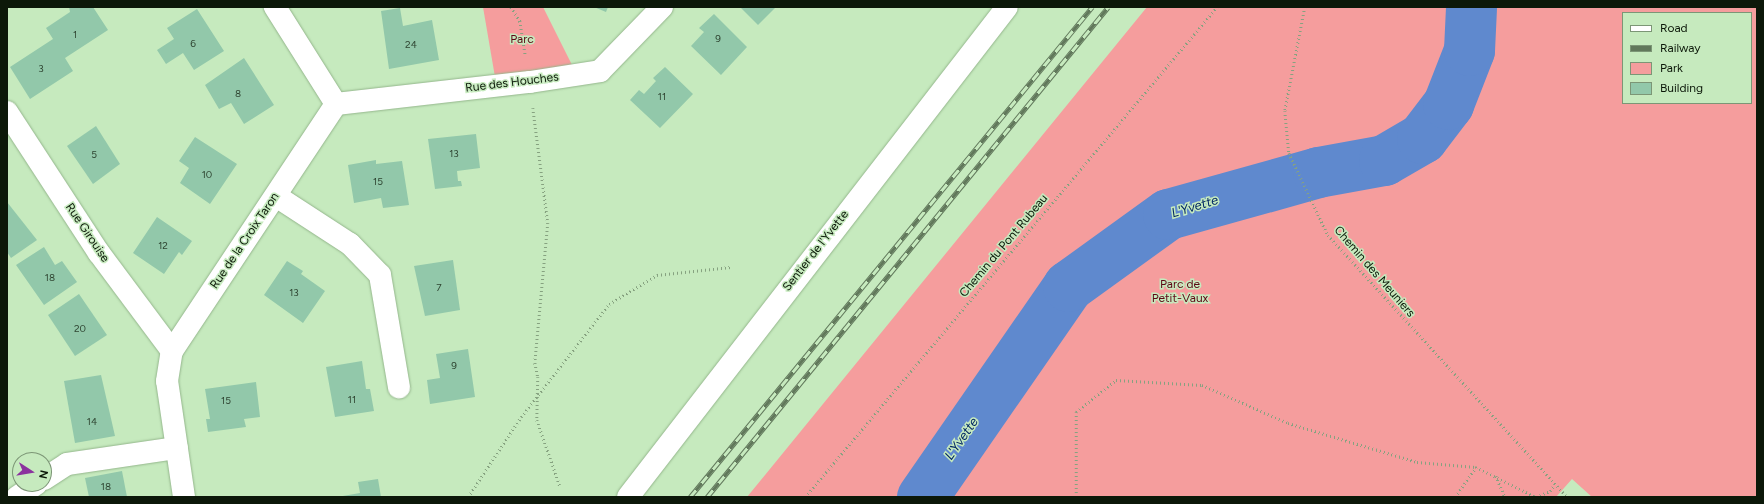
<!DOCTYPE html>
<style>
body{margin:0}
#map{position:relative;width:1764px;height:504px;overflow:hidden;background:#c6eabe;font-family:Figtree,sans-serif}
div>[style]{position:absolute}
.green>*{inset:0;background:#f59d9d}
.river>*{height:51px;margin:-25.5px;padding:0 25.5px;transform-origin:25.5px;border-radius:25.5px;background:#5f89ce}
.building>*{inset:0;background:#92c8aa}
.path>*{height:2.5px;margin-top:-1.25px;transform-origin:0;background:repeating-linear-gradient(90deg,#86a280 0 1px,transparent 0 4px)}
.roads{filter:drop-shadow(0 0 1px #94b68c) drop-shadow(0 0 1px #94b68c)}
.minor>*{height:22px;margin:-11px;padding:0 11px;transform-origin:11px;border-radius:11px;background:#fff}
.rail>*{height:4.5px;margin-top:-2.25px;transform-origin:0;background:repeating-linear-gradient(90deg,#c6eabe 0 9px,#61785b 0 18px);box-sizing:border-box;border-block:1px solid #61785b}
span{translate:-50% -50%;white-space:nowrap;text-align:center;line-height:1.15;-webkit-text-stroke:3px #c6eabe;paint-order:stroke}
.number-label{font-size:10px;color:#2e4431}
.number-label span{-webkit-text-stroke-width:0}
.park-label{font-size:12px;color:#5d0715}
.street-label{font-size:12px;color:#0c1809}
.water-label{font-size:13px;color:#012663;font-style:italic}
.frame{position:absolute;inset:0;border:8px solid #0c1809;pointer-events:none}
.legend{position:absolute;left:1622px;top:12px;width:130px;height:92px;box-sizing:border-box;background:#c6eabe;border:1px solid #7c9676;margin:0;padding:5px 7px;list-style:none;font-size:12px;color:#0c1809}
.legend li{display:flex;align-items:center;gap:8px;height:20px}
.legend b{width:20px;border:1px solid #7c9676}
.north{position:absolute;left:12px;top:452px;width:40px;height:40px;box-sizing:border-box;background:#c6eabe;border:1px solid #7c9676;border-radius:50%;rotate:102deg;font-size:11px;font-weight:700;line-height:16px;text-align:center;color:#0c1809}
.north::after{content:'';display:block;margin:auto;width:14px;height:18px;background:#8b329e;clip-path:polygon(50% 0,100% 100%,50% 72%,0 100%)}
</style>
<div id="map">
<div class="green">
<i style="clip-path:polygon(483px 7px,543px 7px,572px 65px,495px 77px)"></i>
<i style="clip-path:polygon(evenodd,1147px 7px,1757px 7px,1757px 497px,1592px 497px,1572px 479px,1556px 497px,747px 497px,1147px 7px,1623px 13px,1751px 13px,1751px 103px,1623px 103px,1623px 13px)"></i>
</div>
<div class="river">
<i style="left:922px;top:497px;width:257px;rotate:-55.3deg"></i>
<i style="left:1068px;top:286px;width:123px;rotate:-35.8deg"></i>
<i style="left:1168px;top:214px;width:156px;rotate:-15.6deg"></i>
<i style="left:1318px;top:172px;width:67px;rotate:-10.3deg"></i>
<i style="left:1384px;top:160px;width:44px;rotate:-30.1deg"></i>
<i style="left:1422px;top:138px;width:43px;rotate:-52.6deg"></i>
<i style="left:1448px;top:104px;width:58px;rotate:-68.7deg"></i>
<i style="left:1469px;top:50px;width:43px;rotate:-87.3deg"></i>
</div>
<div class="building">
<i style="clip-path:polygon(69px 7px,93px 7px,108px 30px,65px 58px,73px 71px,30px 99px,10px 67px,53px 39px,46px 28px,70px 12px)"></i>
<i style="clip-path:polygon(594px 7px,608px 7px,606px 12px)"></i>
<i style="clip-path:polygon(740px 7px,776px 7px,758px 25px)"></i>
<i style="clip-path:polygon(400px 8px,403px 26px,432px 20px,439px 60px,389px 69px,381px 11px)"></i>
<i style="clip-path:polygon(197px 9px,224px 51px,194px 70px,183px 53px,166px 64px,157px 50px,174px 39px,167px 28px)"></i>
<i style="clip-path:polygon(714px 14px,747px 47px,721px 75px,691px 46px,704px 32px,699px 28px)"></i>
<i style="clip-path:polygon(244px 58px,274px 105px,244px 124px,231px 103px,219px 109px,205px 85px)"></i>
<i style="clip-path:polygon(665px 67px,693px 94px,660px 128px,630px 100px,639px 90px,644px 94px,656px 81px,653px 78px)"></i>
<i style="clip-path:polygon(96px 126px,120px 164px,93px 184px,67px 146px)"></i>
<i style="clip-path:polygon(476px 134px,480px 168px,457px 171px,458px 181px,461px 181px,462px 186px,435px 189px,428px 139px)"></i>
<i style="clip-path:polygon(195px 137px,237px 164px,210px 204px,180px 183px,189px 168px,179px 161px)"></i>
<i style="clip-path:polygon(376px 160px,376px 164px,402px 161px,409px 205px,383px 208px,381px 198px,354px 203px,348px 165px)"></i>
<i style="clip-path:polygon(7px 202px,37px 240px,11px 258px,7px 252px)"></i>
<i style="clip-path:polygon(157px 217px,192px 241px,182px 255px,179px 252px,164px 274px,133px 253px)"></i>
<i style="clip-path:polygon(44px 247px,55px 265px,62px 261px,77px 282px,44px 305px,16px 265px)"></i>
<i style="clip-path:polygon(453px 260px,460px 310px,425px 316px,414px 266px)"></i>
<i style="clip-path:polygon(287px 261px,303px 271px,301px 274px,325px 291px,303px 323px,264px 295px)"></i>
<i style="clip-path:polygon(79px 294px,107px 335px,75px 356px,48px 315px)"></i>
<i style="clip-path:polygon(468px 349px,475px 397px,430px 404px,427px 380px,440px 378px,436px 354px)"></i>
<i style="clip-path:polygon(362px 361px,366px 389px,370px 389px,374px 411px,335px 417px,326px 367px)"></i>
<i style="clip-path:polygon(101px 375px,115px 436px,75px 443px,64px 381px)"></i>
<i style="clip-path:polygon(256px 382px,260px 417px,244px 419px,246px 427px,208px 432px,206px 419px,210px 419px,205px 389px)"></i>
<i style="clip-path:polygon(122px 471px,127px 497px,89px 497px,85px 478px)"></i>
<i style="clip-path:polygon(378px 479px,381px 497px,337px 497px,360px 493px,358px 482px)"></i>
</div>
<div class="path">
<i style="left:511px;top:7px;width:17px;rotate:57deg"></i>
<i style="left:520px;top:21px;width:36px;rotate:81deg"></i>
<i style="left:1305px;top:7px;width:106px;rotate:100.9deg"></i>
<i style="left:1285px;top:111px;width:42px;rotate:84.6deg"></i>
<i style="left:1289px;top:153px;width:91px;rotate:64.6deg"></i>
<i style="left:1328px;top:235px;width:355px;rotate:47.6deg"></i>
<i style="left:533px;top:108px;width:116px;rotate:82.6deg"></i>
<i style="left:548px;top:223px;width:141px;rotate:95.3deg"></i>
<i style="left:535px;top:363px;width:14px;rotate:78deg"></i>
<i style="left:538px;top:377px;width:43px;rotate:91.3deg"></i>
<i style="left:537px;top:420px;width:70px;rotate:70.8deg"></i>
<i style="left:1496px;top:476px;width:23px;rotate:67deg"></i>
<i style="left:468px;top:497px;width:96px;rotate:-56.5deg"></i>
<i style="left:521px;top:417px;width:143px;rotate:-52.1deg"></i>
<i style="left:609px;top:304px;width:56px;rotate:-31.1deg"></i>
<i style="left:657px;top:275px;width:74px;rotate:-6.2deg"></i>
<i style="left:805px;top:497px;width:640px;rotate:-49.94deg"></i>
<i style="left:1076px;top:497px;width:85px;rotate:-90deg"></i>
<i style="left:1076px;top:412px;width:51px;rotate:-38.7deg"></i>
<i style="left:1116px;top:380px;width:86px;rotate:3.3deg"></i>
<i style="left:1202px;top:385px;width:94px;rotate:23.8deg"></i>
<i style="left:1288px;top:423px;width:135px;rotate:16.8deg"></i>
<i style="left:1417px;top:462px;width:59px;rotate:4.8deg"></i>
<i style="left:1455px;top:497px;width:37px;rotate:-55deg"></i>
<i style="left:1476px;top:467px;width:67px;rotate:26.6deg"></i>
<i style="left:1536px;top:497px;width:15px;rotate:-23deg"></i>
<i style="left:1550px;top:491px;width:7px;rotate:-56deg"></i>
</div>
<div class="roads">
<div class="minor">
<i style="left:336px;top:104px;width:195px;rotate:-6.5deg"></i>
<i style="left:530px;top:82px;width:71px;rotate:-8.9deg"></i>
<i style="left:600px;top:71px;width:89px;rotate:-45.9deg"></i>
<i style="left:7px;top:112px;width:168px;rotate:56.9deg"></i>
<i style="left:99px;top:253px;width:122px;rotate:53.3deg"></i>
<i style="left:276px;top:196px;width:88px;rotate:33deg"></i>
<i style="left:350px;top:244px;width:43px;rotate:45.9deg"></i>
<i style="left:380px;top:275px;width:114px;rotate:80.4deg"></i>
<i style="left:44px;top:479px;width:27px;rotate:-33deg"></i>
<i style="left:67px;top:464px;width:111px;rotate:-8.3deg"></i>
<i style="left:17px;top:497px;width:23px;rotate:-34deg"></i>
<i style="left:184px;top:497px;width:117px;rotate:-98.3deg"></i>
<i style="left:167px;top:381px;width:30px;rotate:-81deg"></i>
<i style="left:172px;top:351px;width:296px;rotate:-56.4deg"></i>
<i style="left:336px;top:104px;width:115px;rotate:-122.2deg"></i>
<i style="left:628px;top:497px;width:619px;rotate:-52.28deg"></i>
</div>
</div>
<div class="rail">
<i style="left:690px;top:497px;width:634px;rotate:-50.63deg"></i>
<i style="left:707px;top:497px;width:633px;rotate:-50.7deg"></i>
</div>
<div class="number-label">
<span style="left:75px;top:35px">1</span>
<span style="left:718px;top:39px">9</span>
<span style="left:193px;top:44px">6</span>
<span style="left:411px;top:45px">24</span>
<span style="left:41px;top:69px">3</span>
<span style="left:238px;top:94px">8</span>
<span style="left:662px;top:97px">11</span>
<span style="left:454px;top:154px">13</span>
<span style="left:94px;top:155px">5</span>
<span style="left:207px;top:175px">10</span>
<span style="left:378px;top:182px">15</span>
<span style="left:163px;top:246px">12</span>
<span style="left:50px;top:278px">18</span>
<span style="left:439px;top:288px">7</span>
<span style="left:294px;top:293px">13</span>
<span style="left:80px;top:329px">20</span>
<span style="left:454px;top:366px">9</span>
<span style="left:352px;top:400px">11</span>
<span style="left:226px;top:401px">15</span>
<span style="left:92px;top:422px">14</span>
<span style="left:106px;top:487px">18</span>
</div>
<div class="park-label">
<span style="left:522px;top:40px">Parc</span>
<span style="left:1180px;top:292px">Parc de<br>Petit-Vaux</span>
</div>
<div class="street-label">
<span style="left:512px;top:83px;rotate:-7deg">Rue des Houches</span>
<span style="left:87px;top:233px;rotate:56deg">Rue Girouise</span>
<span style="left:245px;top:241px;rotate:-56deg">Rue de la Croix Taron</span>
<span style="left:1004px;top:246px;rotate:-50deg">Chemin du Pont Rubeau</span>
<span style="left:816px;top:251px;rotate:-52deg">Sentier de l'Yvette</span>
<span style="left:1374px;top:272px;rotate:49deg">Chemin des Meuniers</span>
</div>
<div class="water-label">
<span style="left:1195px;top:207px;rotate:-17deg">L'Yvette</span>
<span style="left:962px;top:439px;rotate:-55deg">L'Yvette</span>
</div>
<div class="frame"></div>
<ul class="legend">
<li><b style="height:5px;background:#fff"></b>Road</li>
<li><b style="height:5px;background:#61785b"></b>Railway</li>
<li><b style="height:11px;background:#f59d9d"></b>Park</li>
<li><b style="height:11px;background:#92c8aa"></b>Building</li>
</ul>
<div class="north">N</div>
</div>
